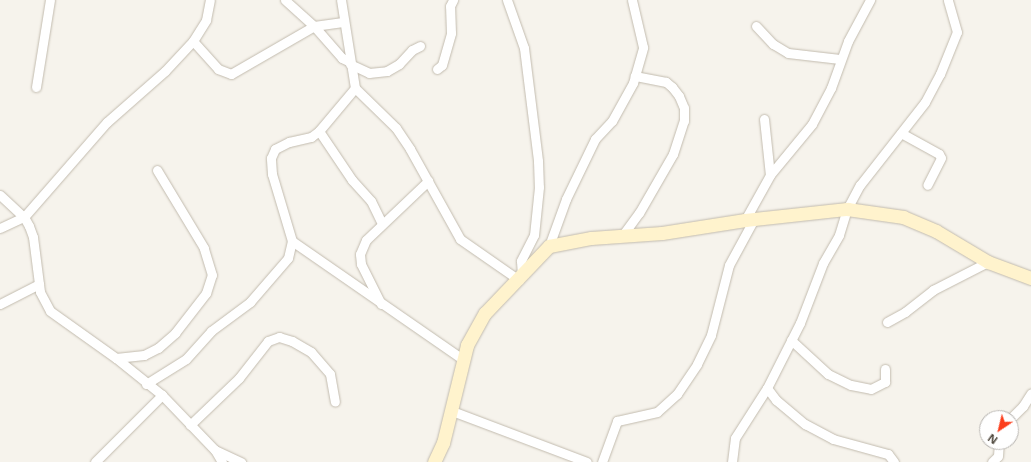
<!DOCTYPE html>
<style>
body{margin:0}
#map{position:relative;width:1031px;height:462px;overflow:hidden;background:#f6f3ec;font-family:"Noto Sans",sans-serif}
div>[style]{position:absolute}
.roads{filter:drop-shadow(0 0 1px #c2bbae) drop-shadow(0 0 1px #c2bbae)}
.street>*{height:9px;margin:-4.5px;padding:0 4.5px;transform-origin:4.5px;border-radius:4.5px;background:#fff}
.secondary>*{height:13px;margin:-6.5px;padding:0 6.5px;transform-origin:6.5px;border-radius:6.5px;background:#fff3cd}
span{translate:-50% -50%;white-space:nowrap;text-align:center;line-height:1.15;-webkit-text-stroke:4px #fff;paint-order:stroke}
.north{position:absolute;left:979px;top:410px;width:40px;height:40px;box-sizing:border-box;background:#fff;border:1px solid #b7b4b0;border-radius:50%;rotate:215deg;font-size:11px;font-weight:700;line-height:16px;text-align:center;color:#4b4439}
.north::after{content:'';display:block;margin:auto;width:14px;height:18px;background:#fc3f1d;clip-path:polygon(50% 0,100% 100%,50% 72%,0 100%)}
</style>
<div id="map">
<div class="roads">
<div class="street">
<i style="left:285px;top:0;width:39px;rotate:42deg"></i>
<i style="left:314px;top:26px;width:43px;rotate:48.8deg"></i>
<i style="left:342px;top:58px;width:9px;rotate:27deg"></i>
<i style="left:507px;top:0;width:51px;rotate:70.5deg"></i>
<i style="left:524px;top:48px;width:114px;rotate:82.9deg"></i>
<i style="left:538px;top:161px;width:26px;rotate:88deg"></i>
<i style="left:539px;top:187px;width:48px;rotate:95.9deg"></i>
<i style="left:534px;top:235px;width:29px;rotate:117deg"></i>
<i style="left:521px;top:261px;width:14px;rotate:86deg"></i>
<i style="left:756px;top:26px;width:25px;rotate:47deg"></i>
<i style="left:773px;top:44px;width:17px;rotate:31deg"></i>
<i style="left:788px;top:53px;width:52px;rotate:6.6deg"></i>
<i style="left:193px;top:41px;width:38px;rotate:48deg"></i>
<i style="left:218px;top:69px;width:14px;rotate:21deg"></i>
<i style="left:231px;top:74px;width:96px;rotate:-30deg"></i>
<i style="left:314px;top:26px;width:29px;rotate:-8deg"></i>
<i style="left:350px;top:64px;width:21px;rotate:25deg"></i>
<i style="left:369px;top:73px;width:18px;rotate:-6deg"></i>
<i style="left:387px;top:71px;width:14px;rotate:-30deg"></i>
<i style="left:399px;top:64px;width:19px;rotate:-47deg"></i>
<i style="left:412px;top:50px;width:9px;rotate:-27deg"></i>
<i style="left:437px;top:69px;width:6px;rotate:-39deg"></i>
<i style="left:442px;top:65px;width:33px;rotate:-74deg"></i>
<i style="left:451px;top:33px;width:27px;rotate:-92deg"></i>
<i style="left:450px;top:6px;width:7px;rotate:-63deg"></i>
<i style="left:36px;top:87px;width:88px;rotate:-80.9deg"></i>
<i style="left:355px;top:88px;width:57px;rotate:44.3deg"></i>
<i style="left:396px;top:128px;width:25px;rotate:56deg"></i>
<i style="left:410px;top:149px;width:103px;rotate:60.9deg"></i>
<i style="left:460px;top:239px;width:72px;rotate:34.8deg"></i>
<i style="left:764px;top:119px;width:56px;rotate:83.9deg"></i>
<i style="left:319px;top:131px;width:59px;rotate:56deg"></i>
<i style="left:352px;top:180px;width:28px;rotate:48deg"></i>
<i style="left:371px;top:201px;width:25px;rotate:64deg"></i>
<i style="left:901px;top:133px;width:43px;rotate:28.9deg"></i>
<i style="left:939px;top:154px;width:4px;rotate:63deg"></i>
<i style="left:941px;top:158px;width:30px;rotate:117deg"></i>
<i style="left:0;top:195px;width:33px;rotate:43deg"></i>
<i style="left:24px;top:217px;width:10px;rotate:61deg"></i>
<i style="left:29px;top:226px;width:12px;rotate:70deg"></i>
<i style="left:33px;top:237px;width:55px;rotate:82.7deg"></i>
<i style="left:40px;top:292px;width:21px;rotate:62deg"></i>
<i style="left:50px;top:311px;width:81px;rotate:35.5deg"></i>
<i style="left:116px;top:358px;width:59px;rotate:38.8deg"></i>
<i style="left:162px;top:395px;width:76px;rotate:46.1deg"></i>
<i style="left:215px;top:450px;width:14px;rotate:60deg"></i>
<i style="left:745px;top:220px;width:51px;rotate:-60.9deg"></i>
<i style="left:770px;top:175px;width:66px;rotate:-50.5deg"></i>
<i style="left:812px;top:124px;width:41px;rotate:-62.2deg"></i>
<i style="left:831px;top:88px;width:50px;rotate:-70.1deg"></i>
<i style="left:848px;top:41px;width:47px;rotate:-61.8deg"></i>
<i style="left:0;top:228px;width:26px;rotate:-25deg"></i>
<i style="left:24px;top:217px;width:126px;rotate:-48.9deg"></i>
<i style="left:107px;top:122px;width:77px;rotate:-41.3deg"></i>
<i style="left:165px;top:71px;width:41px;rotate:-47deg"></i>
<i style="left:193px;top:41px;width:25px;rotate:-58deg"></i>
<i style="left:206px;top:20px;width:20px;rotate:-79deg"></i>
<i style="left:622px;top:236px;width:29px;rotate:-54deg"></i>
<i style="left:639px;top:213px;width:68px;rotate:-60deg"></i>
<i style="left:673px;top:154px;width:35px;rotate:-72deg"></i>
<i style="left:684px;top:121px;width:13px;rotate:-90deg"></i>
<i style="left:684px;top:108px;width:13px;rotate:-113deg"></i>
<i style="left:679px;top:96px;width:11px;rotate:-128deg"></i>
<i style="left:672px;top:87px;width:8px;rotate:-140deg"></i>
<i style="left:666px;top:82px;width:32px;rotate:-169deg"></i>
<i style="left:292px;top:241px;width:209px;rotate:34.7deg"></i>
<i style="left:549px;top:246px;width:50px;rotate:-70.1deg"></i>
<i style="left:566px;top:199px;width:67px;rotate:-64.2deg"></i>
<i style="left:595px;top:139px;width:25px;rotate:-47deg"></i>
<i style="left:612px;top:121px;width:43px;rotate:-61.1deg"></i>
<i style="left:633px;top:83px;width:37px;rotate:-74deg"></i>
<i style="left:643px;top:47px;width:48px;rotate:-103.2deg"></i>
<i style="left:0;top:304px;width:44px;rotate:-27.1deg"></i>
<i style="left:381px;top:304px;width:45px;rotate:-116.6deg"></i>
<i style="left:361px;top:264px;width:10px;rotate:-96deg"></i>
<i style="left:360px;top:254px;width:15px;rotate:-67deg"></i>
<i style="left:366px;top:240px;width:86px;rotate:-43.6deg"></i>
<i style="left:887px;top:322px;width:21px;rotate:-29deg"></i>
<i style="left:905px;top:312px;width:36px;rotate:-38deg"></i>
<i style="left:933px;top:290px;width:62px;rotate:-27deg"></i>
<i style="left:791px;top:340px;width:50px;rotate:42.6deg"></i>
<i style="left:828px;top:374px;width:25px;rotate:26deg"></i>
<i style="left:851px;top:385px;width:20px;rotate:11deg"></i>
<i style="left:871px;top:389px;width:16px;rotate:-27deg"></i>
<i style="left:885px;top:382px;width:13px;rotate:-90deg"></i>
<i style="left:116px;top:358px;width:28px;rotate:-6deg"></i>
<i style="left:144px;top:355px;width:16px;rotate:-27deg"></i>
<i style="left:158px;top:348px;width:23px;rotate:-41deg"></i>
<i style="left:175px;top:333px;width:51px;rotate:-52.2deg"></i>
<i style="left:206px;top:293px;width:19px;rotate:-72deg"></i>
<i style="left:212px;top:275px;width:28px;rotate:-107deg"></i>
<i style="left:204px;top:248px;width:91px;rotate:-121.1deg"></i>
<i style="left:146px;top:384px;width:47px;rotate:-32deg"></i>
<i style="left:186px;top:359px;width:38px;rotate:-48deg"></i>
<i style="left:211px;top:331px;width:49px;rotate:-36.6deg"></i>
<i style="left:250px;top:302px;width:58px;rotate:-49.2deg"></i>
<i style="left:288px;top:258px;width:17px;rotate:-77deg"></i>
<i style="left:292px;top:241px;width:70px;rotate:-106.6deg"></i>
<i style="left:272px;top:174px;width:16px;rotate:-94deg"></i>
<i style="left:271px;top:158px;width:10px;rotate:-66deg"></i>
<i style="left:275px;top:149px;width:16px;rotate:-27deg"></i>
<i style="left:289px;top:142px;width:23px;rotate:-13deg"></i>
<i style="left:311px;top:137px;width:10px;rotate:-37deg"></i>
<i style="left:319px;top:131px;width:56px;rotate:-50.1deg"></i>
<i style="left:355px;top:88px;width:89px;rotate:-99deg"></i>
<i style="left:767px;top:388px;width:15px;rotate:53deg"></i>
<i style="left:776px;top:400px;width:38px;rotate:40deg"></i>
<i style="left:805px;top:424px;width:32px;rotate:28deg"></i>
<i style="left:833px;top:439px;width:57px;rotate:15.3deg"></i>
<i style="left:888px;top:454px;width:10px;rotate:53deg"></i>
<i style="left:452px;top:411px;width:144px;rotate:20.7deg"></i>
<i style="left:1011px;top:418px;width:17px;rotate:-45deg"></i>
<i style="left:1023px;top:406px;width:15px;rotate:-58deg"></i>
<i style="left:190px;top:425px;width:68px;rotate:-43.8deg"></i>
<i style="left:239px;top:378px;width:47px;rotate:-51.9deg"></i>
<i style="left:268px;top:341px;width:12px;rotate:-20deg"></i>
<i style="left:279px;top:337px;width:14px;rotate:17deg"></i>
<i style="left:292px;top:341px;width:22px;rotate:30deg"></i>
<i style="left:311px;top:352px;width:29px;rotate:49deg"></i>
<i style="left:330px;top:374px;width:28px;rotate:80deg"></i>
<i style="left:215px;top:450px;width:29px;rotate:25deg"></i>
<i style="left:95px;top:462px;width:95px;rotate:-45deg"></i>
<i style="left:602px;top:462px;width:44px;rotate:-69.9deg"></i>
<i style="left:617px;top:421px;width:41px;rotate:-12.7deg"></i>
<i style="left:657px;top:412px;width:27px;rotate:-42deg"></i>
<i style="left:677px;top:394px;width:36px;rotate:-56deg"></i>
<i style="left:697px;top:364px;width:32px;rotate:-64deg"></i>
<i style="left:711px;top:335px;width:72px;rotate:-75.6deg"></i>
<i style="left:729px;top:265px;width:52px;rotate:-61.5deg"></i>
<i style="left:732px;top:462px;width:24px;rotate:-83deg"></i>
<i style="left:735px;top:438px;width:59px;rotate:-57.4deg"></i>
<i style="left:767px;top:388px;width:73px;rotate:-63.1deg"></i>
<i style="left:800px;top:323px;width:64px;rotate:-69deg"></i>
<i style="left:823px;top:263px;width:32px;rotate:-60deg"></i>
<i style="left:839px;top:235px;width:27px;rotate:-73deg"></i>
<i style="left:847px;top:209px;width:27px;rotate:-62deg"></i>
<i style="left:860px;top:185px;width:105px;rotate:-51.9deg"></i>
<i style="left:925px;top:102px;width:32px;rotate:-62deg"></i>
<i style="left:940px;top:74px;width:45px;rotate:-68deg"></i>
<i style="left:957px;top:32px;width:33px;rotate:-106deg"></i>
<i style="left:992px;top:462px;width:8px;rotate:-45deg"></i>
<i style="left:998px;top:456px;width:14px;rotate:-86deg"></i>
</div>
<div class="secondary">
<i style="left:434px;top:462px;width:21px;rotate:-65deg"></i>
<i style="left:443px;top:443px;width:101px;rotate:-76.2deg"></i>
<i style="left:467px;top:345px;width:37px;rotate:-61deg"></i>
<i style="left:485px;top:313px;width:93px;rotate:-46.3deg"></i>
<i style="left:549px;top:246px;width:43px;rotate:-10.8deg"></i>
<i style="left:591px;top:238px;width:71px;rotate:-4deg"></i>
<i style="left:662px;top:233px;width:84px;rotate:-8.9deg"></i>
<i style="left:745px;top:220px;width:103px;rotate:-6.2deg"></i>
<i style="left:847px;top:209px;width:57px;rotate:8.1deg"></i>
<i style="left:903px;top:217px;width:36px;rotate:23deg"></i>
<i style="left:936px;top:231px;width:61px;rotate:30.8deg"></i>
<i style="left:988px;top:262px;width:46px;rotate:20.4deg"></i>
</div>
</div>
<div class="north">N</div>
</div>
